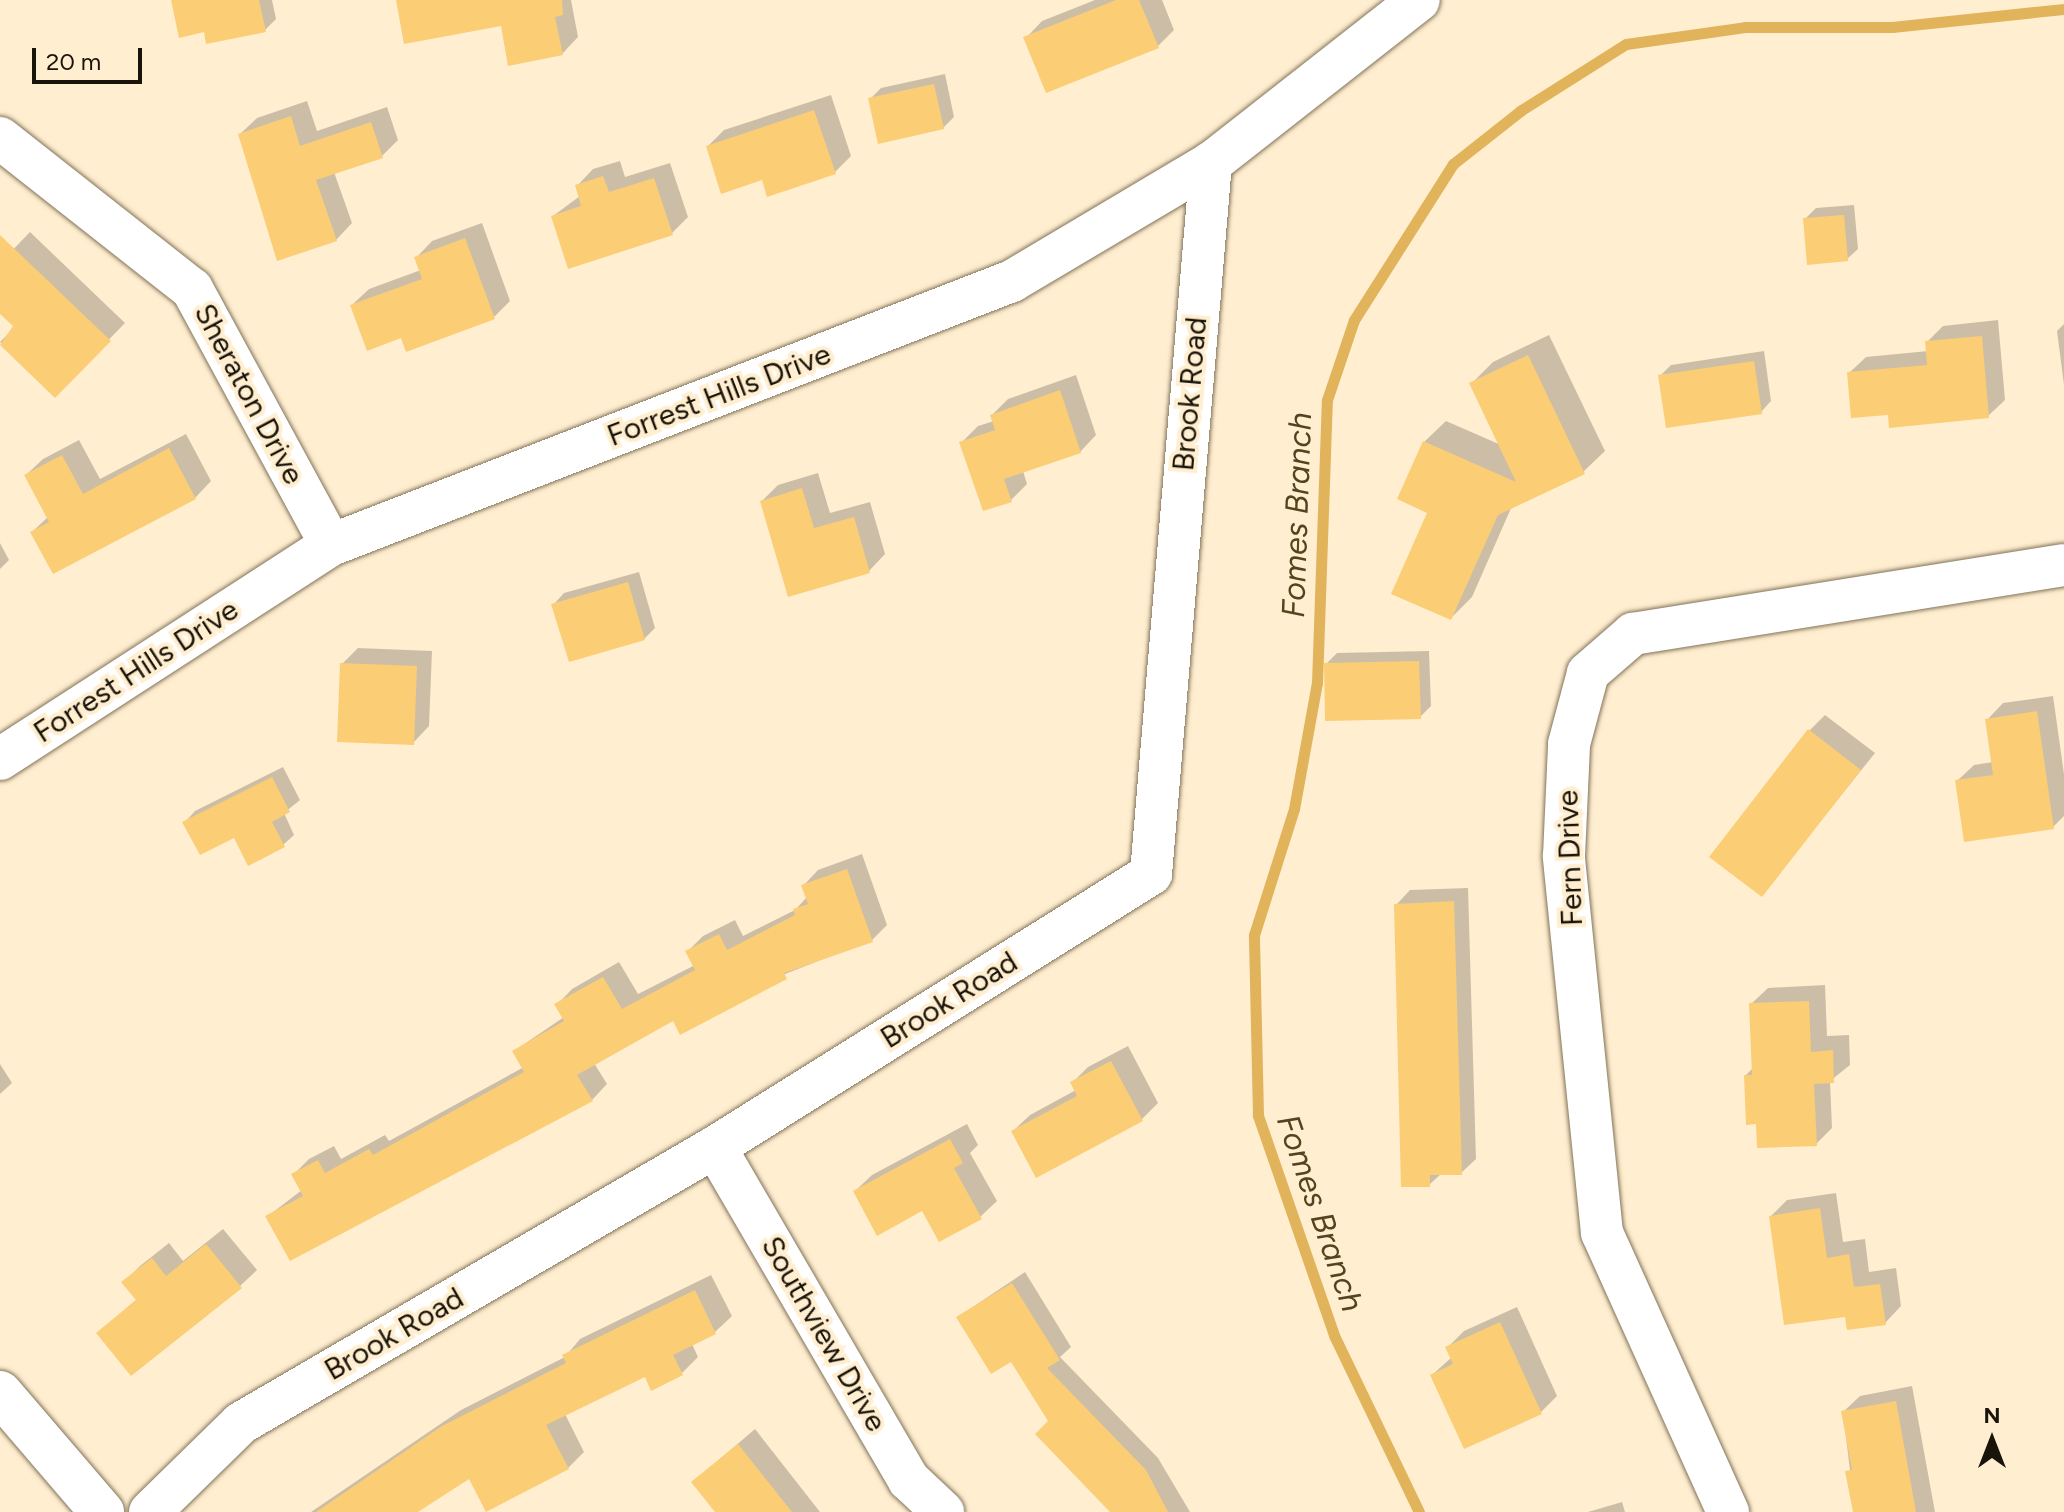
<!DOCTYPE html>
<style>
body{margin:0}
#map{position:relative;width:2064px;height:1512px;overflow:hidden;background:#ffeed0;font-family:Figtree,sans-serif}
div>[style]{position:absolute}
.shadow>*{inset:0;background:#0003}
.stream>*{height:11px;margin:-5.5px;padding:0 5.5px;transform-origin:5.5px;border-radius:5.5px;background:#e1b35b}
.building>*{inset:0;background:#fbcd75}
.roads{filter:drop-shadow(0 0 2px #827359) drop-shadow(0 0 2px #827359)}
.street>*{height:42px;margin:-21px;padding:0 21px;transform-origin:21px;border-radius:21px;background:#fff}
.primary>*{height:44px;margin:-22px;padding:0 22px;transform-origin:22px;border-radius:22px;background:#fff}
span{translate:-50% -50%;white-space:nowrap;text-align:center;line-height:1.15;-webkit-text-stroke:8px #ffeed0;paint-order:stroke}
.street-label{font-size:30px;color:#191409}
.water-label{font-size:32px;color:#56431e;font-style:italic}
.north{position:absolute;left:1952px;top:1400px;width:80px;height:80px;-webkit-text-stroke:6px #ffeed0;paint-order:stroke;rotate:0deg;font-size:22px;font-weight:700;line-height:32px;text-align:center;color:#191409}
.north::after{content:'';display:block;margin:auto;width:28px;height:36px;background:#191409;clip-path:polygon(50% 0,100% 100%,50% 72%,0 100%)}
.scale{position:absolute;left:32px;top:48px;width:110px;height:36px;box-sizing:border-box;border:4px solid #191409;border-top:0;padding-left:10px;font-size:24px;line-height:28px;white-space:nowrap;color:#191409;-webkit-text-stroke:6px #ffeed0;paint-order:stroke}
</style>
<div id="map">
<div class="shadow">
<i style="clip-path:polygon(173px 0,272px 0,276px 19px,265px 30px,205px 30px)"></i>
<i style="clip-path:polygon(398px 0,571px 0,578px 37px,562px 54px,502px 24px)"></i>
<i style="clip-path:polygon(1095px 0,1162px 0,1174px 30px,1158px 46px,1026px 38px,1042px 21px)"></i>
<i style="clip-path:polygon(945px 74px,954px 117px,943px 128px,870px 99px,881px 88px)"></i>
<i style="clip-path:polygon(831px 95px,851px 156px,835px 172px,763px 178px,708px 146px,724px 130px)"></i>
<i style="clip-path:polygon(307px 101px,317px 131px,387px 107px,398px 140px,382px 156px,334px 172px,352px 223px,336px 240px,240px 134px,257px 118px)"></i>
<i style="clip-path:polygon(620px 161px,625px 177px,670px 163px,688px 217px,672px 233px,553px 216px,580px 196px,577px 186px,593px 169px)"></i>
<i style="clip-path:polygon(1854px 205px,1858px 249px,1847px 259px,1805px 219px,1816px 208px)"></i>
<i style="clip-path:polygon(482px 223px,510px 301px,494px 317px,403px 336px,352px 305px,369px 289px,421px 270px,416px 258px,432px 241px)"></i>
<i style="clip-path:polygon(30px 232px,125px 323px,55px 395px,0 342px,16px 326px,0 311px,0 263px)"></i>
<i style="clip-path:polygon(1998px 320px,2005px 400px,1988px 416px,1890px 412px,1849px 373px,1866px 357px,1928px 351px,1927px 342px,1943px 326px)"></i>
<i style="clip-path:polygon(2064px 324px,2064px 385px,2057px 331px)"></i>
<i style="clip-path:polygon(1549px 335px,1605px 451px,1583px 472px,1512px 506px,1472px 597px,1451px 618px,1429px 512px,1424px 442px,1446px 421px,1501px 445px,1471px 384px,1493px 362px)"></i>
<i style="clip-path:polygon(1764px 351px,1771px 401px,1761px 412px,1660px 376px,1671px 365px)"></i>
<i style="clip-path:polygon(1076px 375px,1096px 435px,1080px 452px,1023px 471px,1027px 484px,1011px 500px,962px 442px,978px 426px,994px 421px,992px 415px,1008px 399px)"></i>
<i style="clip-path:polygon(186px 434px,211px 481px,195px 498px,32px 532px,49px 516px,26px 475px,43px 459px,79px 440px,100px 479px)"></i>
<i style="clip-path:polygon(818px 473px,830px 513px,870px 502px,885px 554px,869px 571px,762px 501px,778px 485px)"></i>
<i style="clip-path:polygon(0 543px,9px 560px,0 569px)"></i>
<i style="clip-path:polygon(639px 572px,655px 628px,644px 639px,554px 604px,564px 593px)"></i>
<i style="clip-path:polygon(358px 648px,432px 651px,429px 726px,413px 743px,342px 664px)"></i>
<i style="clip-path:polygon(1429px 651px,1431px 706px,1420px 717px,1326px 664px,1337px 653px)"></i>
<i style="clip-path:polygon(2053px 696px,2064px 774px,2064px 816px,2053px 827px,1957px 781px,1974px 765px,1993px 762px,1987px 720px,2003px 703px)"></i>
<i style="clip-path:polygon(1825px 715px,1875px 753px,1761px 895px,1809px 731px)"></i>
<i style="clip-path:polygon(283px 767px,300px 800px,284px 813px,294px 835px,283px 845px,185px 822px,195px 811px)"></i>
<i style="clip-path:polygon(862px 854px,887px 925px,872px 940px,673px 1018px,594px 1063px,607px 1084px,592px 1100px,268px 1216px,302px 1190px,294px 1174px,309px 1159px,334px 1146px,341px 1159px,385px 1135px,389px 1141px,524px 1067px,514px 1051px,564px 1017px,557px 1005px,572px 989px,619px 962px,638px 994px,695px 965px,688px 951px,703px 936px,735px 920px,743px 936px,795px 910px,807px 897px,803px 886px,818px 870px)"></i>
<i style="clip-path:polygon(1468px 888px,1476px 1159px,1461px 1173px,1442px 1173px,1429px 1185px,1396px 905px,1410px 890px)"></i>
<i style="clip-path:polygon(1825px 985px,1827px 1036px,1849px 1035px,1850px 1065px,1830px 1081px,1832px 1128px,1816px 1144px,1758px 1122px,1746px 1075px,1754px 1067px,1751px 1004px,1768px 988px)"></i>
<i style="clip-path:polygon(1128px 1046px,1158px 1103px,1142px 1119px,1036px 1175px,1013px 1131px,1030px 1115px,1076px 1090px,1072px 1083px,1088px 1067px)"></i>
<i style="clip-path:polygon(0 1064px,12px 1083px,0 1094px)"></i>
<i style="clip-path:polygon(967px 1124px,978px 1145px,970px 1153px,997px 1201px,980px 1217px,855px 1191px,872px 1175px)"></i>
<i style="clip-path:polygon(1836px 1193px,1843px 1242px,1865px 1239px,1869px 1272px,1896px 1268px,1901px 1306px,1885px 1323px,1846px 1315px,1771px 1216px,1787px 1200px)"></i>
<i style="clip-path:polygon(223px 1229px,257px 1270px,240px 1286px,98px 1333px,137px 1299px,124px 1282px,140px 1266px,169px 1243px,183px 1261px)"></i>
<i style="clip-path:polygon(1025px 1272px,1071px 1347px,1060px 1357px,1158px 1458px,1190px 1512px,1113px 1512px,1012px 1360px,958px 1317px)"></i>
<i style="clip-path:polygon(711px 1275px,732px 1316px,715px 1332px,692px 1344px,698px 1357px,682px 1373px,646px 1374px,565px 1414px,584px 1452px,568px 1468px,470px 1476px,414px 1512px,311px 1512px,461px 1410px,565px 1357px,580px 1339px)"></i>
<i style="clip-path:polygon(1517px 1307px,1557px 1396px,1541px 1412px,1432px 1375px,1452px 1357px,1447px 1348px,1464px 1331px)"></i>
<i style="clip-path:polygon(1912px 1386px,1935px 1512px,1855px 1512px,1843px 1412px,1860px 1396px)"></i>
<i style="clip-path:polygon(755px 1429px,820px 1512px,717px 1512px,693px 1482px)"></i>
<i style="clip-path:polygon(1622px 1502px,1625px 1512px,1588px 1512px)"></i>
</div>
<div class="stream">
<i style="left:1419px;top:1512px;width:196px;rotate:-115.7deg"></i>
<i style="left:1334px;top:1335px;width:233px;rotate:-109.1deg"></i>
<i style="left:1258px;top:1115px;width:180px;rotate:-91.3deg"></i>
<i style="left:1254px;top:935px;width:132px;rotate:-72.4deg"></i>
<i style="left:1294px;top:809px;width:128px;rotate:-79.7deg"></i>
<i style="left:1317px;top:683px;width:283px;rotate:-88deg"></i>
<i style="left:1327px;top:400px;width:84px;rotate:-71.4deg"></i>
<i style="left:1354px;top:320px;width:185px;rotate:-57.6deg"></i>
<i style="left:1453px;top:164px;width:85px;rotate:-38.3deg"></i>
<i style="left:1520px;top:111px;width:125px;rotate:-32.3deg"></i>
<i style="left:1626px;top:44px;width:120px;rotate:-8.1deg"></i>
<i style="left:1745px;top:27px;width:147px"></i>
<i style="left:1892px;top:27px;width:173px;rotate:-6deg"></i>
</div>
<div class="building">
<i style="clip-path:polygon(171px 0,259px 0,266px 32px,206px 44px,204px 32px,179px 38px)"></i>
<i style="clip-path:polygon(396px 0,562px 0,563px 15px,555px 17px,563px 55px,508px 66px,501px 26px,404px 44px)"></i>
<i style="clip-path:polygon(1116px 0,1139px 0,1159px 48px,1046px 93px,1023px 37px)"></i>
<i style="clip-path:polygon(934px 84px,944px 129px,878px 144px,868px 98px)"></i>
<i style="clip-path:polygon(814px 110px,836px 174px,767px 197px,762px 180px,721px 194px,706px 146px)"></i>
<i style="clip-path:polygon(291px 116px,300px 146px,371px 122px,383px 158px,316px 180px,337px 241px,277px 261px,238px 134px)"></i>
<i style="clip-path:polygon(603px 176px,609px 192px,654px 178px,673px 235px,568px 269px,551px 216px,581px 206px,575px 185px)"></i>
<i style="clip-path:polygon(1844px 215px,1848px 261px,1807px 265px,1803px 218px)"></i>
<i style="clip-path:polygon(0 235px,111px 341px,55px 398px,0 345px,13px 326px,0 314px)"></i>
<i style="clip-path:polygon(465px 238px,495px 319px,406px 352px,401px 338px,367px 351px,350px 305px,422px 279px,414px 257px)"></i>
<i style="clip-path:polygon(1982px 336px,1989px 418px,1889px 428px,1888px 415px,1851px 418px,1847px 372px,1927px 365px,1925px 341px)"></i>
<i style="clip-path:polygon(1528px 355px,1585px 474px,1498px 515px,1451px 620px,1391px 594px,1427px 513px,1397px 499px,1423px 441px,1516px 482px,1469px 383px)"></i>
<i style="clip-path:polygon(1754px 361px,1762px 414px,1666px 428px,1658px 375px)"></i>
<i style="clip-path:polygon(1060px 390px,1081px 453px,1004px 479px,1012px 502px,983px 511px,959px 442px,995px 430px,990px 415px)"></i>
<i style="clip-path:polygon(169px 448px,196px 499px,53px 574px,30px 532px,49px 522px,24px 475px,62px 455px,83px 494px)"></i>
<i style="clip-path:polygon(802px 488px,814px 528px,854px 517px,870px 573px,788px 597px,760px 501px)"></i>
<i style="clip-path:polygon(628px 582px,645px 640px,569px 662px,551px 604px)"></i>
<i style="clip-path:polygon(1419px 661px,1421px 719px,1325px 721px,1324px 663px)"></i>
<i style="clip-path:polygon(340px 663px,417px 666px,414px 745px,337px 742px)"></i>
<i style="clip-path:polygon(2037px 711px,2054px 829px,1964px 842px,1955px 780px,1993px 775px,1985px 719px)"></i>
<i style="clip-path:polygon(1808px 729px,1861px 770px,1762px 897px,1709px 857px)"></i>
<i style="clip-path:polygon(272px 777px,290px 812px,272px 822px,285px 847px,248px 866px,234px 838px,200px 855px,182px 822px)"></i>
<i style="clip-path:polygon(847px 869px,873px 942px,784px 973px,787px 979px,680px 1035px,673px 1021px,577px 1075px,593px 1101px,290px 1261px,265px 1216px,303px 1196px,291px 1174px,318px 1160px,325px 1173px,369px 1149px,373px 1155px,524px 1072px,512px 1051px,564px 1021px,554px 1004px,603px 977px,622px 1009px,695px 970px,685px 951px,719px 934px,727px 950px,795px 915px,793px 909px,808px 904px,801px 885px)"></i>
<i style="clip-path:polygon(1454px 901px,1462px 1175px,1430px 1175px,1430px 1187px,1401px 1187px,1394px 904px)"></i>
<i style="clip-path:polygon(1809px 1001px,1811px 1052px,1833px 1050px,1834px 1083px,1814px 1084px,1817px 1146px,1757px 1148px,1756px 1124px,1746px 1125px,1744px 1075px,1752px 1075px,1749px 1003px)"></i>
<i style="clip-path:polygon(1111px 1061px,1143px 1121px,1036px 1178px,1011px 1131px,1077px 1096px,1070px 1082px)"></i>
<i style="clip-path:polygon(950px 1139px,963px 1163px,954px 1168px,982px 1219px,939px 1242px,922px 1211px,877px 1236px,853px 1191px)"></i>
<i style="clip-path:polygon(1820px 1208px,1827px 1258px,1849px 1254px,1854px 1287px,1880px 1284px,1886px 1325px,1847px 1330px,1845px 1317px,1784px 1325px,1769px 1216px)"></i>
<i style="clip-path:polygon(206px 1244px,242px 1288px,131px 1376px,96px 1333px,136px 1300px,121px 1282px,152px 1258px,166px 1276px)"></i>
<i style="clip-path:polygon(1012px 1283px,1060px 1360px,1047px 1368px,1146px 1470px,1168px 1512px,1110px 1512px,1035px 1434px,1048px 1421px,1011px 1362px,991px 1374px,956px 1317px)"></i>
<i style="clip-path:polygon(695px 1290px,716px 1334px,673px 1355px,683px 1375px,651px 1391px,645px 1377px,546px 1425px,569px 1469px,486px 1512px,469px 1479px,418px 1512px,316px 1512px,442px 1426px,566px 1363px,562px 1355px)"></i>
<i style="clip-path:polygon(1500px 1322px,1542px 1414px,1464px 1449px,1430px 1375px,1453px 1364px,1445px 1347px)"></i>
<i style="clip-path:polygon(1896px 1401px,1916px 1512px,1853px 1512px,1845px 1471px,1852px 1470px,1841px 1411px)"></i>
<i style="clip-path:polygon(738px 1444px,792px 1512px,715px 1512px,691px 1482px)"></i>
</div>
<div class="roads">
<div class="street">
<i style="left:0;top:138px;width:244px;rotate:38.2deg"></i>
<i style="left:192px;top:289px;width:291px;rotate:61.5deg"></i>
<i style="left:0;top:759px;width:394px;rotate:-32.9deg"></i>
<i style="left:331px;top:545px;width:730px;rotate:-21.19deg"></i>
<i style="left:1012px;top:281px;width:231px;rotate:-30.7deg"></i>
<i style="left:1211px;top:163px;width:264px;rotate:-38.1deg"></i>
<i style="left:715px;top:1147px;width:385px;rotate:59.8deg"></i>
<i style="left:909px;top:1480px;width:47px;rotate:43.3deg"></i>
<i style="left:150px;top:1512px;width:127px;rotate:-44.4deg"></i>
<i style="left:241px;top:1423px;width:548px;rotate:-30.21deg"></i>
<i style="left:715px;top:1147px;width:514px;rotate:-32.05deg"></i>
<i style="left:1151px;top:874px;width:714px;rotate:-85.18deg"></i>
<i style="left:1728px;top:1512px;width:306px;rotate:-114.3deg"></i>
<i style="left:1602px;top:1233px;width:379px;rotate:-95.8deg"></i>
<i style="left:1564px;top:856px;width:112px;rotate:-87.4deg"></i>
<i style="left:1569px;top:744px;width:73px;rotate:-75deg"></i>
<i style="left:1588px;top:673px;width:60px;rotate:-40.9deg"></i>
<i style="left:1633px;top:634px;width:436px;rotate:-9.1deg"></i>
</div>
<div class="primary">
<i style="left:0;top:1393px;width:157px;rotate:49.4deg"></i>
</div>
</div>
<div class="street-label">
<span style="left:249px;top:394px;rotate:62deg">Sheraton Drive</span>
<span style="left:1190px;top:394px;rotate:-85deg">Brook Road</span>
<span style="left:719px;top:395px;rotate:-21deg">Forrest Hills Drive</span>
<span style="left:136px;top:671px;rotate:-33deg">Forrest Hills Drive</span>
<span style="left:1570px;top:858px;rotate:-92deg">Fern Drive</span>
<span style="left:949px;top:1000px;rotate:-32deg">Brook Road</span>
<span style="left:394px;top:1334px;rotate:-30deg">Brook Road</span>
<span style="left:824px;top:1334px;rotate:60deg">Southview Drive</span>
</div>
<div class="water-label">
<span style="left:1297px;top:515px;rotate:-88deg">Fomes Branch</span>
<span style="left:1320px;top:1213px;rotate:71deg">Fomes Branch</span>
</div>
<div class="north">N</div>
<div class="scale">20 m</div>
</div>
